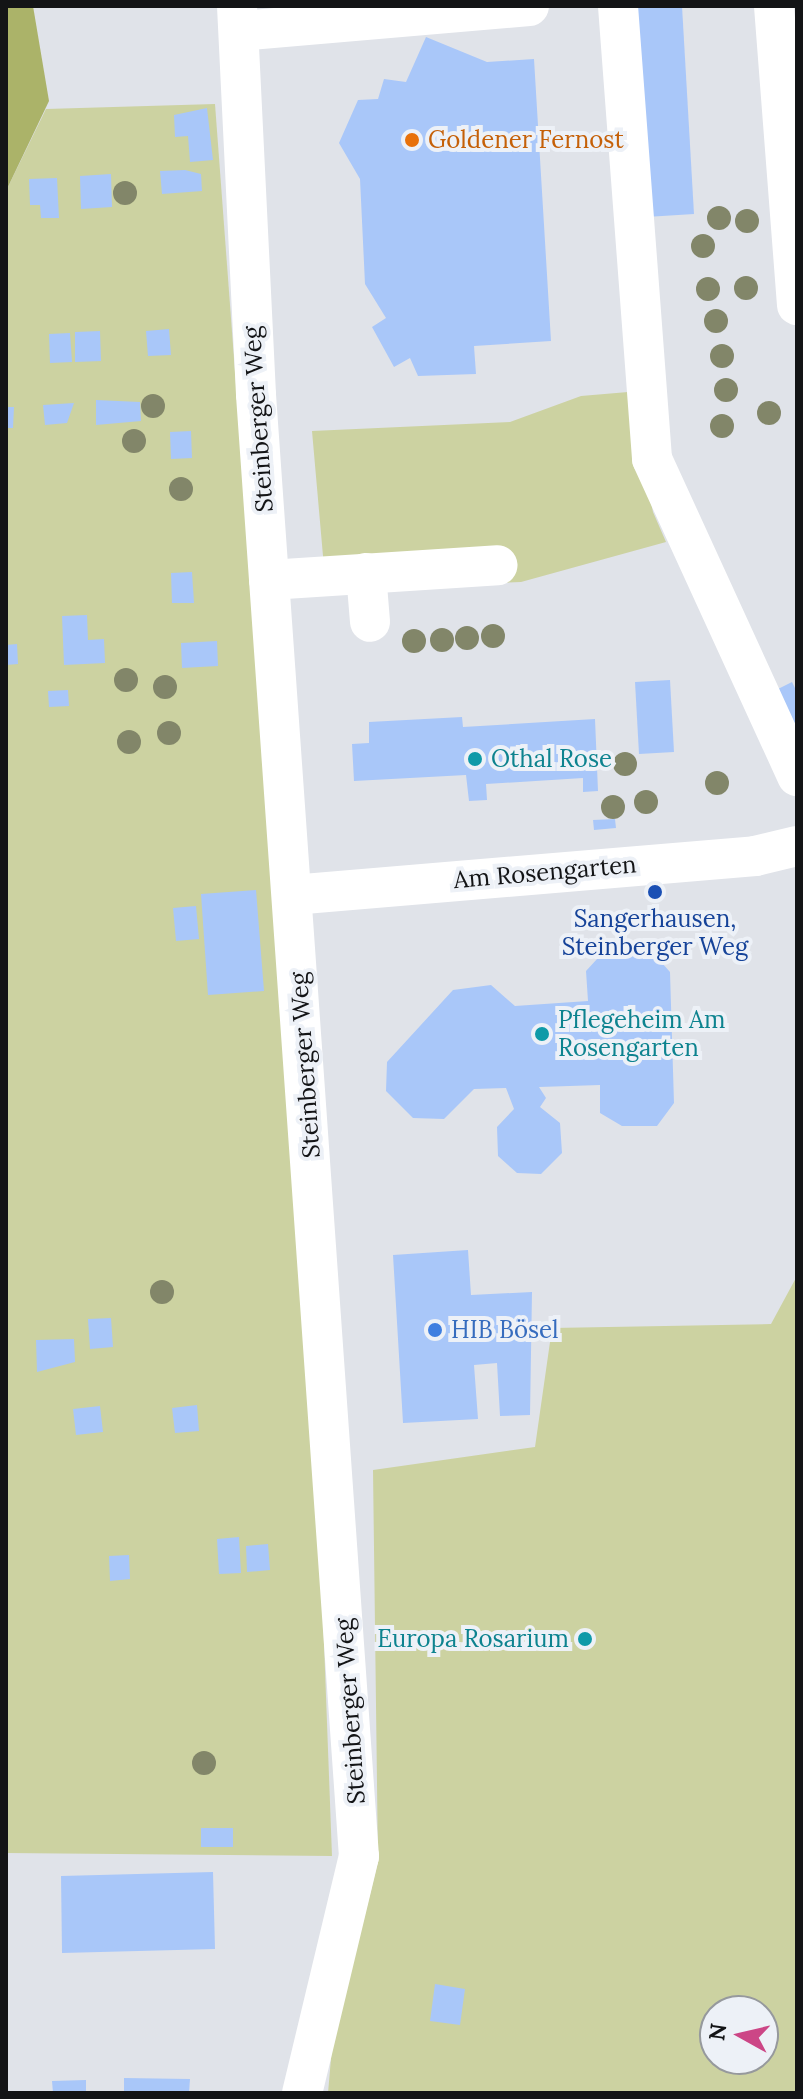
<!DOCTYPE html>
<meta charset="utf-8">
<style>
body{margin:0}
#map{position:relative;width:803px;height:2099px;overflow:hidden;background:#e0e3e9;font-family:Lora,serif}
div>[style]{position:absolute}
.green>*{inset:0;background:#ccd2a1}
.forest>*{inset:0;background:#abb369}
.building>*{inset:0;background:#a9c7f9}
.minor>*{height:40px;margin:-20px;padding:0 20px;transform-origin:20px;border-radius:20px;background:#fff}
.trees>*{width:24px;height:24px;margin:-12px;border-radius:50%;background:#828669}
.dots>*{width:22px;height:22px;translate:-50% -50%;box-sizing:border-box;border:4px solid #edf1f7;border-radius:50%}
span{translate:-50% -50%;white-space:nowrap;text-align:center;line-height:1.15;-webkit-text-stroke:8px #edf1f7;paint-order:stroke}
.food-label{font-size:24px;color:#c56008}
.left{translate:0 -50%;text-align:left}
.street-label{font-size:24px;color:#131416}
.culture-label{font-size:24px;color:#0d838f}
.right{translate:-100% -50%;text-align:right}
.transit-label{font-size:24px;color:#164399}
.shop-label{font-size:24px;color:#366cbe}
.frame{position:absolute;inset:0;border:8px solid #131416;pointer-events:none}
.north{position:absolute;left:699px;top:1995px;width:80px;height:80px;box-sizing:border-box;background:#edf1f7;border:2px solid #96999d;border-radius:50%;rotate:278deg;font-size:22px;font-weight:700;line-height:32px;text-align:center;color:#131416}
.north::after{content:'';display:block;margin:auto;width:28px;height:36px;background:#cc4686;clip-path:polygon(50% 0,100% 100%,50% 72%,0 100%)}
</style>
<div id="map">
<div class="green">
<i style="clip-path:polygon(215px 104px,318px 1483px,332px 1856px,6px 1853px,6px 191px,46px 109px)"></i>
<i style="clip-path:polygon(628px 392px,653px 512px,666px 542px,521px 582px,326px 590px,312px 431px,510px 422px,581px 396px)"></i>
<i style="clip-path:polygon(evenodd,797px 1276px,797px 2093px,328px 2093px,332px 2047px,378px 1862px,373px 1470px,535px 1447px,552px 1328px,771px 1324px,797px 1276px,715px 2011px,763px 2011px,763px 2059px,715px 2059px,715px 2011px)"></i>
</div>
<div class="forest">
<i style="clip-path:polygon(6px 6px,33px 6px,49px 101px,6px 191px)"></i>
</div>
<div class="building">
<i style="clip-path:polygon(633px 6px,682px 6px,694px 214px,646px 217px)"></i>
<i style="clip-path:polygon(426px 37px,487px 62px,534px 59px,551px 341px,474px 346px,476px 374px,418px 376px,410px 358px,394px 367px,372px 327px,386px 318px,365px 284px,360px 179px,339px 143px,358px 100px,378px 99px,384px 79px,406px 82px)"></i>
<i style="clip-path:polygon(207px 108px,213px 160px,190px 162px,188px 136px,175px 137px,174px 115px)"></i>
<i style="clip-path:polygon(185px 170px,201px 174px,202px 191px,162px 194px,160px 171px)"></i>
<i style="clip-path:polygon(111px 174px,112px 207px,81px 209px,80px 176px)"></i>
<i style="clip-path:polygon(57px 178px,59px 218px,41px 218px,40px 205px,30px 205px,29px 179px)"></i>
<i style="clip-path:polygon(169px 329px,171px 355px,148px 356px,146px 331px)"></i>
<i style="clip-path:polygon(100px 331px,101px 361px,75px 362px,75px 332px)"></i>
<i style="clip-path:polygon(70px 333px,72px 362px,50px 363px,49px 334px)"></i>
<i style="clip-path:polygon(96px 400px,140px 402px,141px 421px,96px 425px)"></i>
<i style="clip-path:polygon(74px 403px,67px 423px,45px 425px,43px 405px)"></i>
<i style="clip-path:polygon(6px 407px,14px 407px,13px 428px,6px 428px)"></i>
<i style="clip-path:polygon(191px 431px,192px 458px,171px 459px,170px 432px)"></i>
<i style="clip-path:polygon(192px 572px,194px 603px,172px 603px,171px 573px)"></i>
<i style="clip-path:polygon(87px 615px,88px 640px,104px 639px,105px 663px,64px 665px,62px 616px)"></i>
<i style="clip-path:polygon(217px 641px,218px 666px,182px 668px,181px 643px)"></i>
<i style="clip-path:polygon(17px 644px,18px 664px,6px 665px,6px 645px)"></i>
<i style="clip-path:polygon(670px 680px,674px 752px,639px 754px,635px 682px)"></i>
<i style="clip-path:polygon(792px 682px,797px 692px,797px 742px,774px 691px)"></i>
<i style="clip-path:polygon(68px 690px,69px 706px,49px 707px,48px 691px)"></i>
<i style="clip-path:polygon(462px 717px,463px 727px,595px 719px,598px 791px,583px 792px,583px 778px,486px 784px,487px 800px,469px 801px,466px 775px,354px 781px,352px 744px,369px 743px,369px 722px)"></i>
<i style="clip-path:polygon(615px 819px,616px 828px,594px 830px,593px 820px)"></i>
<i style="clip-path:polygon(256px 890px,264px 991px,208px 995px,201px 894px)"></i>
<i style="clip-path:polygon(196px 906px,199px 939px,176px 941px,173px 908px)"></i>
<i style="clip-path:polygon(645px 944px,670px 972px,674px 1103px,657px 1126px,622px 1126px,600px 1113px,600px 1085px,539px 1087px,546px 1098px,540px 1107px,560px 1123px,562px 1153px,541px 1174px,517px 1173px,498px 1156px,497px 1127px,514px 1109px,506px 1088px,474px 1089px,444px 1119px,413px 1118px,386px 1091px,387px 1062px,453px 990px,491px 985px,515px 1006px,588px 1001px,586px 971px,609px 946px)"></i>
<i style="clip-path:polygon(468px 1250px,471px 1295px,532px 1292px,530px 1415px,500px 1416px,497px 1363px,474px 1365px,478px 1419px,403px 1423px,393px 1255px)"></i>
<i style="clip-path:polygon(111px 1318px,113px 1347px,90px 1349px,88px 1319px)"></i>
<i style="clip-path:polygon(74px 1339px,75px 1362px,37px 1372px,36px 1340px)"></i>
<i style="clip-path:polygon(197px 1405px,199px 1431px,175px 1433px,172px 1408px)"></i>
<i style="clip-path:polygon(100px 1406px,103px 1432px,76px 1435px,73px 1409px)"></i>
<i style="clip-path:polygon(239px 1537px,241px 1573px,219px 1574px,217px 1539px)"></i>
<i style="clip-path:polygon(268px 1544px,270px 1570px,247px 1572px,246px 1546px)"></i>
<i style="clip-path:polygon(129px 1555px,130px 1579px,110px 1581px,109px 1556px)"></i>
<i style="clip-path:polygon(201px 1828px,233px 1828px,233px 1847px,201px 1847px)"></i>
<i style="clip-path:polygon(213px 1872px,215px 1949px,62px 1953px,61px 1876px)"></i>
<i style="clip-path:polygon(435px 1984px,465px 1989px,460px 2025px,430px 2021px)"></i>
<i style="clip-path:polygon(124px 2078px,190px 2079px,189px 2093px,124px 2093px)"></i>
<i style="clip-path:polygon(86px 2080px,86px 2093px,53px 2093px,52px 2081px)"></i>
</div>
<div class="minor">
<i style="left:237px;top:6px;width:389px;rotate:87.2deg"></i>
<i style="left:256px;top:395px;width:1465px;rotate:85.97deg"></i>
<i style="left:359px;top:1856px;width:244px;rotate:103.5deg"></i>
<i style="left:618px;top:6px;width:454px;rotate:85.7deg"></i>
<i style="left:652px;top:459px;width:349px;rotate:65.4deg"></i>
<i style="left:774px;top:6px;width:300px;rotate:85.6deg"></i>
<i style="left:239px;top:31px;width:291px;rotate:-4.9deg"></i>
<i style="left:366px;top:573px;width:49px;rotate:85.3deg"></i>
<i style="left:269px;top:580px;width:229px;rotate:-3.7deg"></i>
<i style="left:292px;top:895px;width:465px;rotate:-4.8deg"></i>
<i style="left:755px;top:856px;width:43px;rotate:-13.4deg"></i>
</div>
<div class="trees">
<i style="left:125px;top:193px"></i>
<i style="left:719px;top:218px"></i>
<i style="left:747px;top:221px"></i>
<i style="left:703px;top:246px"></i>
<i style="left:746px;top:288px"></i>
<i style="left:708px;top:289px"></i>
<i style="left:716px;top:321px"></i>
<i style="left:722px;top:356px"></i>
<i style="left:726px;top:390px"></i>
<i style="left:153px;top:406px"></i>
<i style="left:769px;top:413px"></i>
<i style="left:722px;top:426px"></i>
<i style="left:134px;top:441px"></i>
<i style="left:181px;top:489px"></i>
<i style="left:493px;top:636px"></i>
<i style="left:467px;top:638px"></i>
<i style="left:442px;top:640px"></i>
<i style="left:414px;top:641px"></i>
<i style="left:126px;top:680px"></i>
<i style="left:165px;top:687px"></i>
<i style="left:169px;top:733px"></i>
<i style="left:129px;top:742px"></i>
<i style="left:625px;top:764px"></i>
<i style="left:717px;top:783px"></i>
<i style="left:646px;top:802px"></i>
<i style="left:613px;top:807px"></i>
<i style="left:162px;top:1292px"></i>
<i style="left:204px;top:1763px"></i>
</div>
<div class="dots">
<i style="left:412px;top:140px;background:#e8710a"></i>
<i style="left:475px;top:759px;background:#0f9aa8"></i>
<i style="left:655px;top:892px;background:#1a4fb4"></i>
<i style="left:542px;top:1034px;background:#0f9aa8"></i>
<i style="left:435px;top:1330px;background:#3f7fe0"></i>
<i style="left:585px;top:1639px;background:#0f9aa8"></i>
</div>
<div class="food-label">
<span class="left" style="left:428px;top:140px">Goldener Fernost</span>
</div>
<div class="street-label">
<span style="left:258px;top:419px;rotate:-94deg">Steinberger Weg</span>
<span style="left:545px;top:872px;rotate:-5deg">Am Rosengarten</span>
<span style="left:305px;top:1065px;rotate:-94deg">Steinberger Weg</span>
<span style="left:350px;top:1711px;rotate:-94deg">Steinberger Weg</span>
</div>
<div class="culture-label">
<span class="left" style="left:491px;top:759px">Othal Rose</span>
<span class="left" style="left:558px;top:1034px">Pflegeheim Am<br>Rosengarten</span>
<span class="right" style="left:569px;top:1639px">Europa Rosarium</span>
</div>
<div class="transit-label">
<span style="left:655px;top:933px">Sangerhausen,<br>Steinberger Weg</span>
</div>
<div class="shop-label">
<span class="left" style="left:451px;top:1330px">HIB Bösel</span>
</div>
<div class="frame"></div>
<div class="north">N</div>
</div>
